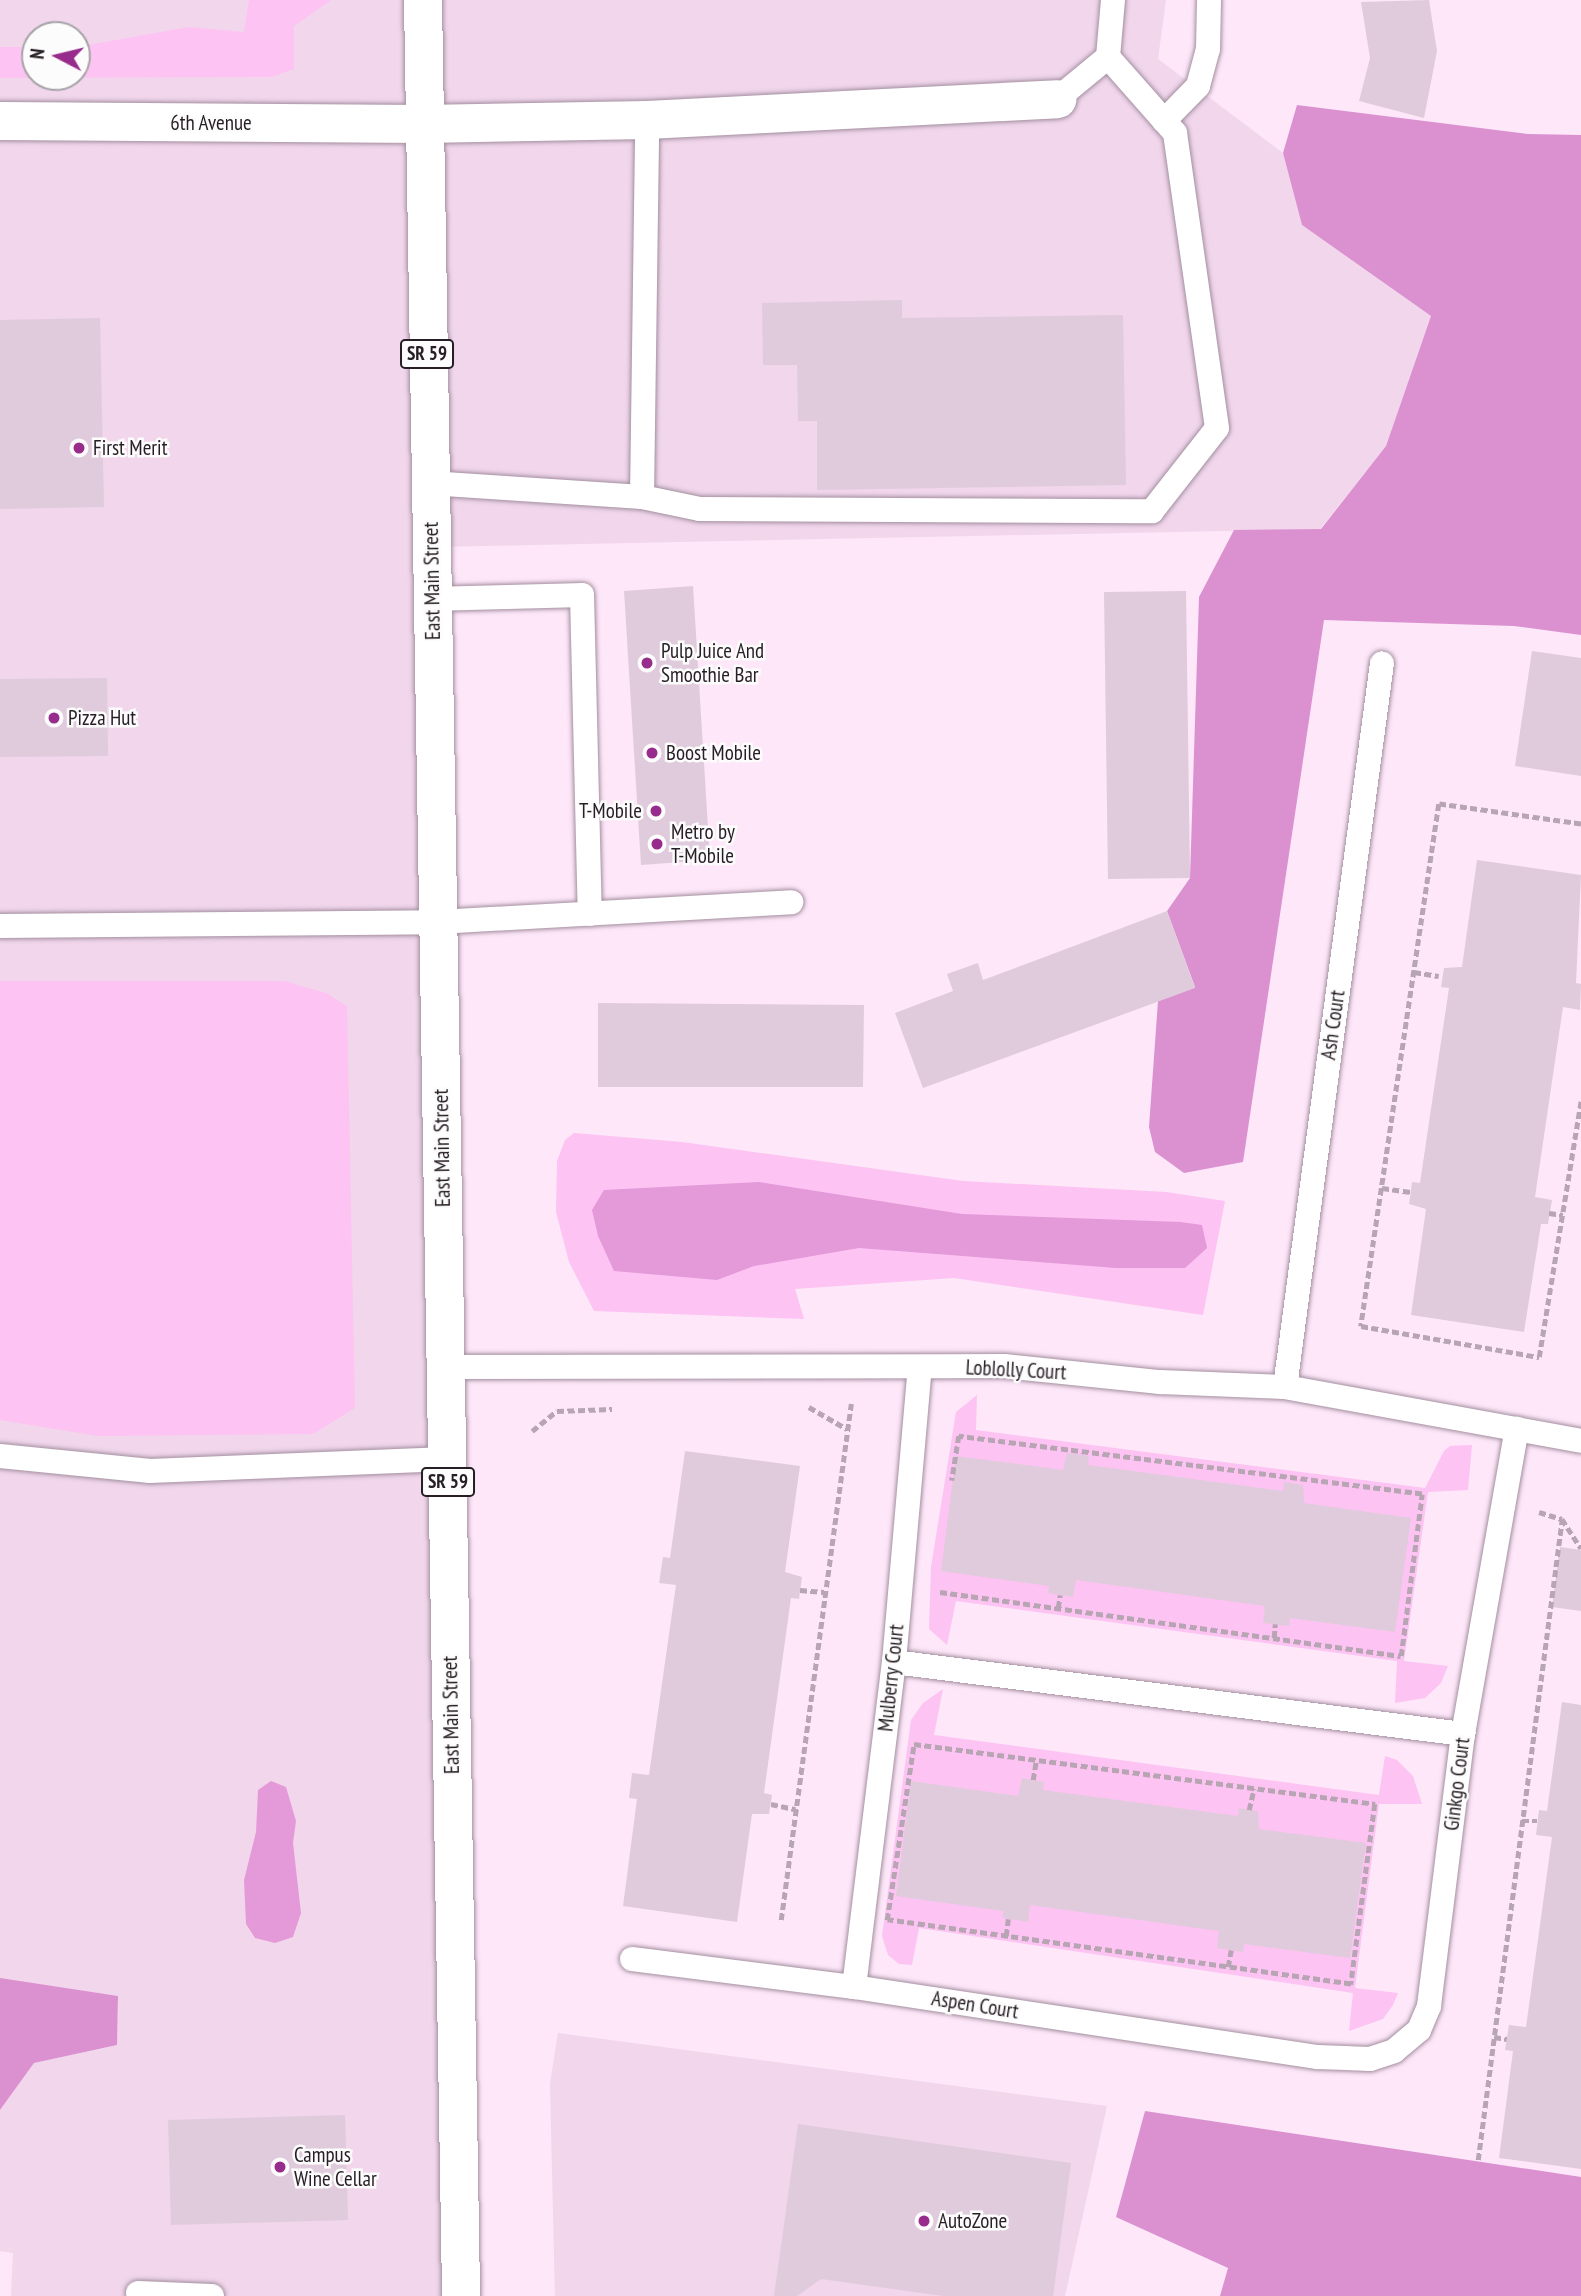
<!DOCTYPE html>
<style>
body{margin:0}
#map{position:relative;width:1581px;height:2296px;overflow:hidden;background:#fde7f9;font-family:"PT Sans Narrow",sans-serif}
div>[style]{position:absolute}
.built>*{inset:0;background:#f1d6ec}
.green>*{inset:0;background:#fdc3f3}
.forest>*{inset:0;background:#db90d0}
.water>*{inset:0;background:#e499d9}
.building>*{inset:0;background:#e0cbdc}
.path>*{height:4.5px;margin-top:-2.25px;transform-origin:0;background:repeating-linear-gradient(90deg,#b7a5b3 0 7px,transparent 0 10.5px)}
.roads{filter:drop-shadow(0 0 2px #a38f9f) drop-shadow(0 0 2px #a38f9f)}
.service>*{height:24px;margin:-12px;padding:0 12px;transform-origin:12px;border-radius:12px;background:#fff}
.minor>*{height:38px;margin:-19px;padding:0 19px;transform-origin:19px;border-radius:19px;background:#fff}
.tertiary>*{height:38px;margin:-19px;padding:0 19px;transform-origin:19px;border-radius:19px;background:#fff}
.primary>*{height:38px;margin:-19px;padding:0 19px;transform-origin:19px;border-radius:19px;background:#fff}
.dots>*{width:19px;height:19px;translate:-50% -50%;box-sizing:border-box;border:4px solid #fcfcfc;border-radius:50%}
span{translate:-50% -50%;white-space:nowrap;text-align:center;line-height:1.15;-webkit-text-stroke:5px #fcfcfc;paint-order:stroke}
.shield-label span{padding:2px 5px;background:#fcfcfc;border:2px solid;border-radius:5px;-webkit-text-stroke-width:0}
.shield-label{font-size:19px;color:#261e24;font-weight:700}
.street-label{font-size:21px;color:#261e24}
.poi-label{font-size:21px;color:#261e24}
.left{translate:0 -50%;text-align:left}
.right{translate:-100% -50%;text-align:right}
.north{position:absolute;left:21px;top:21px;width:70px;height:70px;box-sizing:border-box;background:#fcfcfc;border:2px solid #a6a3a6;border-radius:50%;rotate:277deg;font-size:19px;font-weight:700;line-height:28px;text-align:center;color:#261e24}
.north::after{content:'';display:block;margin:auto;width:24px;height:32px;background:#982c8d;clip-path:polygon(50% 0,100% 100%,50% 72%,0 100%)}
</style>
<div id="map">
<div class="built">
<i style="clip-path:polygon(evenodd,0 0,1166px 0,1158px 59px,1283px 153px,1302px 225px,1431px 316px,1386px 446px,1320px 529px,432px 547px,461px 2296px,11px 2296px,13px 2253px,0 2251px,0 2110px,34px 2063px,117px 2045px,118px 1996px,0 1979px,0 0,35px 35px,77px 35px,77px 77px,35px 77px,35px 35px)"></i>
<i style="clip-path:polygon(558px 2033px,1107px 2106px,1065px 2296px,555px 2296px,550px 2084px)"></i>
</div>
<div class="green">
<i style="clip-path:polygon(249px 0,331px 0,294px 26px,294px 69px,272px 77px,0 78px,0 47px,35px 47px,35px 77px,77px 77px,77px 47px,189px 27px,244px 32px)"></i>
<i style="clip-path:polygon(0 981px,284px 981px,326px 993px,347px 1006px,355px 1408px,313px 1434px,98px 1436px,0 1420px)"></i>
<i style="clip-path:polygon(574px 1133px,682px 1142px,963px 1181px,1166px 1192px,1225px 1201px,1203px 1315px,954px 1278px,795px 1289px,804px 1319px,594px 1311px,569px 1262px,556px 1212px,557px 1161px,565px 1140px)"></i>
<i style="clip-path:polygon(977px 1395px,976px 1430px,1425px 1488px,1444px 1451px,1450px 1446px,1472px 1445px,1468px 1490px,1428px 1492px,1404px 1661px,1448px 1666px,1441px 1683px,1425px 1698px,1395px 1703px,1397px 1661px,956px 1601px,947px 1645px,929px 1629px,931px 1567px,956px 1412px)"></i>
<i style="clip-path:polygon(943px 1689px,934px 1735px,1379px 1795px,1385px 1756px,1397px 1760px,1413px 1776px,1422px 1804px,1379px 1804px,1355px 1988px,1398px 1993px,1393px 2005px,1383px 2019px,1349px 2031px,1353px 1993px,919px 1928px,912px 1965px,899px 1964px,888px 1955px,882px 1936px,911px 1720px,923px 1703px)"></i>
</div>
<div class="forest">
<i style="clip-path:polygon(1297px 105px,1527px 134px,1581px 135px,1581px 635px,1514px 626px,1324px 620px,1243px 1162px,1184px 1173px,1155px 1152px,1149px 1127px,1158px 1001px,1195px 987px,1167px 911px,1190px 878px,1199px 597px,1234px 530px,1321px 529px,1386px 446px,1431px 316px,1302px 225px,1283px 153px)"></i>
<i style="clip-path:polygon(0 1978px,118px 1996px,117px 2045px,34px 2063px,0 2110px)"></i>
<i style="clip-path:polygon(1145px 2111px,1581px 2177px,1581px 2296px,1220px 2296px,1228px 2268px,1116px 2217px)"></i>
</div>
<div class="water">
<i style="clip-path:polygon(759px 1182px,962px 1214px,1180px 1222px,1202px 1225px,1207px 1248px,1185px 1268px,1116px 1268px,859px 1248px,754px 1266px,717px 1280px,614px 1271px,598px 1236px,592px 1210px,604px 1190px)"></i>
<i style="clip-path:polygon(271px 1781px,286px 1787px,296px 1821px,293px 1843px,301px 1913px,293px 1937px,275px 1943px,255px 1938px,246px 1924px,244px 1880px,256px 1832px,258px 1790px)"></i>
</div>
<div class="building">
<i style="clip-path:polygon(1429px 0,1437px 51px,1424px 118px,1359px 101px,1370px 58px,1361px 2px)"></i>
<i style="clip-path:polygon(902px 300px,902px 318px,1123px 315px,1126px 485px,817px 490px,817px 421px,798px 421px,797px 365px,763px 365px,762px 303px)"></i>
<i style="clip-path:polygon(100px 318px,104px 507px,0 509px,0 320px)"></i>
<i style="clip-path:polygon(693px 586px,710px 860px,641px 865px,624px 591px)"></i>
<i style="clip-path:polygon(1186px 591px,1190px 878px,1108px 879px,1104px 592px)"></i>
<i style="clip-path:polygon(1532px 651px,1581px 658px,1581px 776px,1515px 766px)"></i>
<i style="clip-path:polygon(107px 678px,108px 756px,0 757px,0 679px)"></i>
<i style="clip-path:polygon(1477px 860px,1581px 875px,1576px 983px,1581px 984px,1580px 1010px,1563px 1007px,1535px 1197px,1552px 1200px,1548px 1224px,1541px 1224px,1524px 1332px,1411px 1315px,1426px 1209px,1409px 1204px,1412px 1182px,1420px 1183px,1449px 988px,1441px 987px,1444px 968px,1462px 967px)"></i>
<i style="clip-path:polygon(1167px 911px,1195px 988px,923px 1088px,895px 1013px,953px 991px,947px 974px,978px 963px,983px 980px)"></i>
<i style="clip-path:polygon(598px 1003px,864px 1005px,863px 1087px,598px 1087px)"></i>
<i style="clip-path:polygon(685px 1451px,800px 1466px,785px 1572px,802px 1577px,799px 1599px,791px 1598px,764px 1793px,772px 1795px,769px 1814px,752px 1814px,737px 1922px,623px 1906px,637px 1799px,629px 1798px,632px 1773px,649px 1775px,676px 1585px,659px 1583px,663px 1557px,670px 1558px)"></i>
<i style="clip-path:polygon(1067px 1453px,1089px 1456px,1088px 1465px,1283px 1491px,1284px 1482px,1303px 1485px,1304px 1503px,1411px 1518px,1395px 1632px,1290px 1618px,1289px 1626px,1263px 1623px,1265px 1606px,1076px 1580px,1073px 1597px,1048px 1593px,1049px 1586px,941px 1571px,956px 1456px,1063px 1470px)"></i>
<i style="clip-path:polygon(1560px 1547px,1581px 1550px,1581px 1611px,1552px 1607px)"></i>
<i style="clip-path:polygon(1562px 1702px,1581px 1705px,1581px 2169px,1499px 2158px,1513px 2051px,1505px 2050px,1509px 2025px,1526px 2027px,1552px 1837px,1536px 1835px,1539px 1810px,1547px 1811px)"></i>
<i style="clip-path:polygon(1022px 1778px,1044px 1782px,1043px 1790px,1238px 1816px,1239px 1808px,1249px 1810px,1258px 1811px,1259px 1829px,1366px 1843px,1350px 1958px,1244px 1944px,1243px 1952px,1231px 1950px,1217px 1948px,1219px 1931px,1030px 1905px,1028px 1922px,1003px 1918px,1003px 1911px,896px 1896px,911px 1781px,1018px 1796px)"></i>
<i style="clip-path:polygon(345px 2115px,348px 2220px,171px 2225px,168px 2120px)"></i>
<i style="clip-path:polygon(798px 2124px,1071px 2163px,1053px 2296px,943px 2296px,821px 2279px,797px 2296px,774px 2296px)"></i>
</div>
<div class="path">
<i style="left:1581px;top:824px;width:143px;rotate:-172deg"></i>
<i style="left:1439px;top:804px;width:528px;rotate:98.5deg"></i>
<i style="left:1361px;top:1326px;width:181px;rotate:9.9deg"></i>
<i style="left:1539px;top:1357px;width:259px;rotate:-80.7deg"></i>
<i style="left:1414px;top:972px;width:25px;rotate:9deg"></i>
<i style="left:1382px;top:1188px;width:29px;rotate:8deg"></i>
<i style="left:1549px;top:1213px;width:14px;rotate:8deg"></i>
<i style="left:809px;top:1407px;width:44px;rotate:30.1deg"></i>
<i style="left:532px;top:1431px;width:32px;rotate:-39deg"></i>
<i style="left:557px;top:1411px;width:55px;rotate:-2.1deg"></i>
<i style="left:1539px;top:1512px;width:24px;rotate:17deg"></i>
<i style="left:800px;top:1590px;width:24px;rotate:5deg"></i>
<i style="left:940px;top:1592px;width:465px;rotate:7.9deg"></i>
<i style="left:1401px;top:1656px;width:163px;rotate:-82.6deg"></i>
<i style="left:1422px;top:1494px;width:467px;rotate:-172.9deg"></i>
<i style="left:959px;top:1436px;width:45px;rotate:99deg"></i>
<i style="left:1058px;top:1608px;width:13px;rotate:-81deg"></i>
<i style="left:1274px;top:1638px;width:14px;rotate:-86deg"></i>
<i style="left:914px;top:1744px;width:465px;rotate:7.4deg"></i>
<i style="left:1375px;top:1804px;width:182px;rotate:97.6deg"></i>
<i style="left:1351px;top:1984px;width:468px;rotate:-172.1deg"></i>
<i style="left:887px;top:1920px;width:178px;rotate:-81.3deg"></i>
<i style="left:1033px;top:1780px;width:20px;rotate:-81deg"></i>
<i style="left:771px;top:1804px;width:25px;rotate:12deg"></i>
<i style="left:1249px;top:1810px;width:22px;rotate:-77deg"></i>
<i style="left:1522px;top:1821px;width:15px"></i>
<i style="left:781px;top:1920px;width:521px;rotate:-82.27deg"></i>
<i style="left:1006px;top:1936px;width:17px;rotate:-83deg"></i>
<i style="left:1228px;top:1967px;width:17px;rotate:-80deg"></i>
<i style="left:1494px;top:2037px;width:13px;rotate:9deg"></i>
<i style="left:1478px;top:2160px;width:646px;rotate:-82.53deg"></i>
<i style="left:1562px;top:1519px;width:35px;rotate:57deg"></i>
</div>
<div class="roads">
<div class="service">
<i style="left:1057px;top:99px;width:66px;rotate:-39.5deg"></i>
<i style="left:1108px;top:57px;width:57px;rotate:-85deg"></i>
<i style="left:1164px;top:121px;width:49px;rotate:-45.8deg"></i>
<i style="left:1198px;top:86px;width:38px;rotate:-75deg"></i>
<i style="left:1208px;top:49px;width:49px;rotate:-88.8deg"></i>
<i style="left:430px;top:483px;width:212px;rotate:3.8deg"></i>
<i style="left:642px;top:497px;width:377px;rotate:-89.2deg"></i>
<i style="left:642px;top:497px;width:59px;rotate:11.7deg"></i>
<i style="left:700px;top:509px;width:452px;rotate:0.3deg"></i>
<i style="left:1152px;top:511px;width:105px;rotate:-51.9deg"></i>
<i style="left:1217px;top:428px;width:298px;rotate:-98.1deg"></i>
<i style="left:1175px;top:133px;width:101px;rotate:-131.4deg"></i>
<i style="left:432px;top:599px;width:150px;rotate:-1.5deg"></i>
<i style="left:582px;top:595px;width:319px;rotate:88.6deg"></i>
<i style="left:0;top:926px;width:438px;rotate:-0.5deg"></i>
<i style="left:438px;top:922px;width:354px;rotate:-3.2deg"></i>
<i style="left:445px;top:1367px;width:559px;rotate:-0.1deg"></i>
<i style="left:1004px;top:1366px;width:157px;rotate:5.9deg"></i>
<i style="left:1160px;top:1382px;width:125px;rotate:2.3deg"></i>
<i style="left:1285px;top:1387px;width:301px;rotate:10.3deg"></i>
<i style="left:1285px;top:1387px;width:730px;rotate:-82.37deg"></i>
<i style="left:0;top:1456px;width:151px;rotate:5.7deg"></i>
<i style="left:150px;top:1471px;width:297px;rotate:-2.3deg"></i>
<i style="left:894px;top:1662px;width:574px;rotate:7.21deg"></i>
<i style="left:632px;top:1959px;width:224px;rotate:7.2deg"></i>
<i style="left:854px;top:1987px;width:469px;rotate:8.6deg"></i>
<i style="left:1318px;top:2057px;width:52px;rotate:2.2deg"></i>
<i style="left:1370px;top:2059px;width:25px;rotate:-18deg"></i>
<i style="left:1394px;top:2051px;width:33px;rotate:-40deg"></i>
<i style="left:1419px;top:2030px;width:26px;rotate:-67deg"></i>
<i style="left:1429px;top:2006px;width:274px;rotate:-82.9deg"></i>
<i style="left:1463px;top:1734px;width:310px;rotate:-80deg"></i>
<i style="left:854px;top:1987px;width:327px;rotate:-83deg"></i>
<i style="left:894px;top:1662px;width:296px;rotate:-85deg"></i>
<i style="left:138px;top:2293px;width:74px;rotate:2.3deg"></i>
</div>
<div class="minor">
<i style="left:423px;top:124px;width:224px;rotate:-1deg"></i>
<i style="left:647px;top:120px;width:411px;rotate:-2.9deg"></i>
</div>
<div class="tertiary">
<i style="left:0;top:121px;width:423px;rotate:0.4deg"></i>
</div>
<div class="primary">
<i style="left:423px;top:0;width:2296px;rotate:89.05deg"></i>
</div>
</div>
<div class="dots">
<i style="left:79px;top:448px;background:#982c8d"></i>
<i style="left:647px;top:663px;background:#982c8d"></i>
<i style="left:54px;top:718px;background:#982c8d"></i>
<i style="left:652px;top:753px;background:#982c8d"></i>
<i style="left:656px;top:811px;background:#982c8d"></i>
<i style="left:657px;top:844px;background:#982c8d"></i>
<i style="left:280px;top:2167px;background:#982c8d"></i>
<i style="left:924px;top:2221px;background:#982c8d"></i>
</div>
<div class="shield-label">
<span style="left:427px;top:354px">SR 59</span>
<span style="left:448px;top:1482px">SR 59</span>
</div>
<div class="street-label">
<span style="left:211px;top:123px">6th Avenue</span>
<span style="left:432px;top:581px;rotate:-91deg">East Main Street</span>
<span style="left:1333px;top:1025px;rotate:-82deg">Ash Court</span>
<span style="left:442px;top:1148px;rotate:-91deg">East Main Street</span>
<span style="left:1016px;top:1370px;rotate:3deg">Loblolly Court</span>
<span style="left:891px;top:1678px;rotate:-84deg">Mulberry Court</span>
<span style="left:451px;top:1715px;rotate:-91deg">East Main Street</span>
<span style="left:1457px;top:1784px;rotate:-83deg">Ginkgo Court</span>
<span style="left:975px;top:2005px;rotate:9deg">Aspen Court</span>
</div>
<div class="poi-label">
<span class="left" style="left:93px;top:448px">First Merit</span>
<span class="left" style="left:661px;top:663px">Pulp Juice And<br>Smoothie Bar</span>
<span class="left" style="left:68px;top:718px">Pizza Hut</span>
<span class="left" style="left:666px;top:753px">Boost Mobile</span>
<span class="right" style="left:642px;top:811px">T-Mobile</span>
<span class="left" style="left:671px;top:844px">Metro by<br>T-Mobile</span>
<span class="left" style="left:294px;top:2167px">Campus<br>Wine Cellar</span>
<span class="left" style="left:938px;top:2221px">AutoZone</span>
</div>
<div class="north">N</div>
</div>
